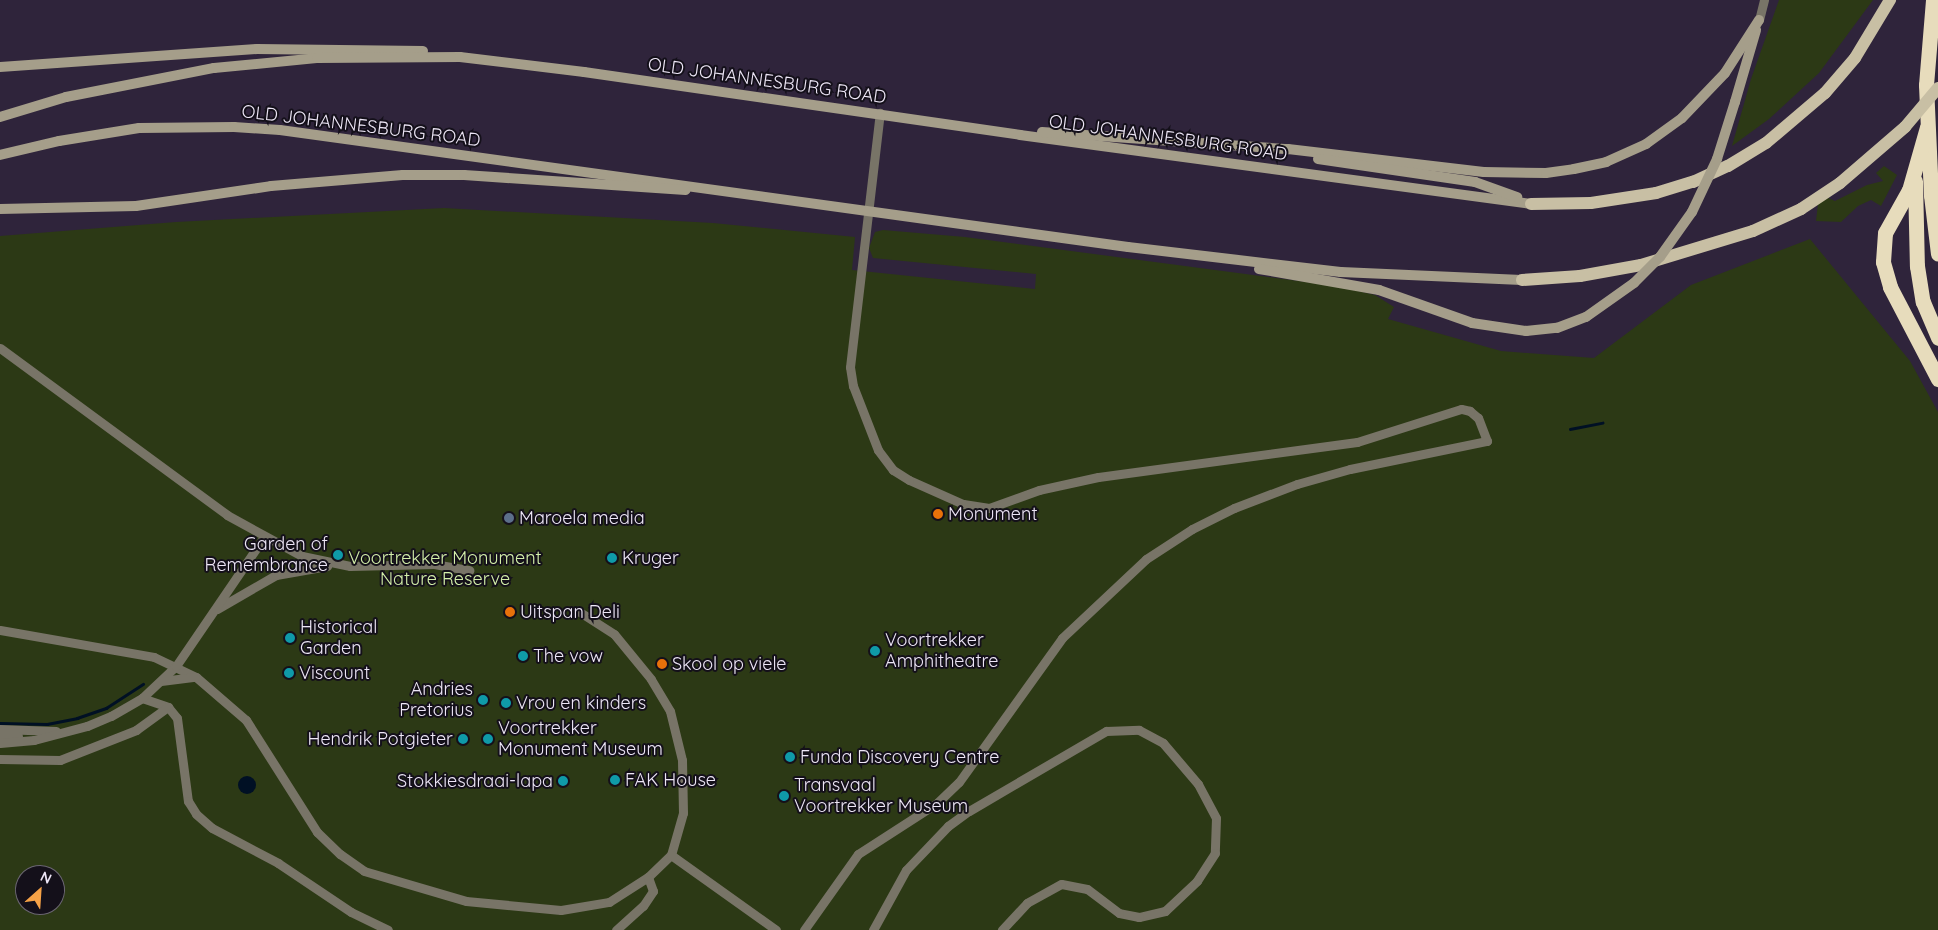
<!DOCTYPE html>
<style>
body{margin:0}
#map{position:relative;width:1938px;height:930px;overflow:hidden;background:#2f243b;font-family:Quicksand,sans-serif}
div>[style]{position:absolute}
.green>*{inset:0;background:#2c3915}
.water>*{inset:0;background:#001024}
.round{border-radius:50%}
.stream>*{height:2.5px;margin:-1.25px;padding:0 1.25px;transform-origin:1.25px;border-radius:1.25px;background:#001024}
.minor>*{height:9px;margin:-4.5px;padding:0 4.5px;transform-origin:4.5px;border-radius:4.5px;background:#787467}
.secondary>*{height:10px;margin:-5px;padding:0 5px;transform-origin:5px;border-radius:5px;background:#a59e8a}
.primary>*{height:12px;margin:-6px;padding:0 6px;transform-origin:6px;border-radius:6px;background:#c8bfa4}
.motorway>*{height:15px;margin:-7.5px;padding:0 7.5px;transform-origin:7.5px;border-radius:7.5px;background:#e7dcbc}
.secondary-bridge>*{height:10px;margin:-5px;padding:0 5px;transform-origin:5px;border-radius:5px;background:#a59e8a}
.primary-bridge>*{height:12px;margin:-6px;padding:0 6px;transform-origin:6px;border-radius:6px;background:#c8bfa4}
.dots>*{width:14px;height:14px;translate:-50% -50%;box-sizing:border-box;border:2px solid #14101a;border-radius:50%}
span{translate:-50% -50%;white-space:nowrap;text-align:center;line-height:1.15;-webkit-text-stroke:4px #14101a;paint-order:stroke}
.street-label{font-size:18px;color:#ede6f6}
.poi-label{font-size:18px;color:#ede6f6}
.left{translate:0 -50%;text-align:left}
.right{translate:-100% -50%;text-align:right}
.park-label{font-size:18px;color:#d4f0aa}
.north{position:absolute;left:15px;top:865px;width:50px;height:50px;box-sizing:border-box;background:#14101a;border:1px solid #6b6672;border-radius:50%;rotate:26deg;font-size:14px;font-weight:700;line-height:20px;text-align:center;color:#ede6f6}
.north::after{content:'';display:block;margin:auto;width:18px;height:22px;background:#f6a247;clip-path:polygon(50% 0,100% 100%,50% 72%,0 100%)}
</style>
<div id="map">
<div class="green">
<i style="clip-path:polygon(1779px 0,1873px 0,1819px 73px,1769px 119px,1732px 146px,1751px 79px)"></i>
<i style="clip-path:polygon(1884px 166px,1897px 175px,1881px 206px,1871px 200px,1858px 206px,1841px 222px,1816px 221px,1818px 204px,1824px 196px,1835px 201px,1867px 185px,1883px 181px,1876px 173px)"></i>
<i style="clip-path:polygon(evenodd,444px 208px,713px 223px,855px 237px,852px 270px,1035px 289px,1036px 274px,873px 258px,869px 248px,875px 232px,883px 230px,965px 237px,1337px 286px,1375px 295px,1394px 307px,1388px 319px,1501px 351px,1594px 358px,1691px 285px,1810px 239px,1910px 361px,1938px 412px,1938px 930px,0 930px,0 236px,176px 222px,444px 208px,25px 875px,55px 875px,55px 905px,25px 905px,25px 875px)"></i>
</div>
<div class="water">
<i class="round" style="left:238px;top:776px;width:18px;height:18px"></i>
</div>
<div class="stream">
<i style="left:1570px;top:429px;width:33px;rotate:-11deg"></i>
<i style="left:0;top:723px;width:47px;rotate:1.2deg"></i>
<i style="left:47px;top:724px;width:31px;rotate:-11deg"></i>
<i style="left:77px;top:718px;width:31px;rotate:-19deg"></i>
<i style="left:106px;top:708px;width:44px;rotate:-33deg"></i>
</div>
<div class="minor">
<i style="left:1759px;top:20px;width:21px;rotate:-76deg"></i>
<i style="left:0;top:348px;width:282px;rotate:36.3deg"></i>
<i style="left:227px;top:515px;width:85px;rotate:28.7deg"></i>
<i style="left:302px;top:556px;width:49px;rotate:11.8deg"></i>
<i style="left:350px;top:566px;width:84px;rotate:-1.4deg"></i>
<i style="left:434px;top:564px;width:36px;rotate:10deg"></i>
<i style="left:217px;top:609px;width:68px;rotate:-30deg"></i>
<i style="left:276px;top:575px;width:52px;rotate:-10deg"></i>
<i style="left:0;top:630px;width:156px;rotate:9.9deg"></i>
<i style="left:154px;top:657px;width:47px;rotate:25.5deg"></i>
<i style="left:196px;top:677px;width:66px;rotate:40.7deg"></i>
<i style="left:246px;top:720px;width:133px;rotate:57.6deg"></i>
<i style="left:317px;top:832px;width:32px;rotate:44deg"></i>
<i style="left:340px;top:854px;width:29px;rotate:35deg"></i>
<i style="left:364px;top:871px;width:106px;rotate:16.4deg"></i>
<i style="left:466px;top:901px;width:95px;rotate:5.4deg"></i>
<i style="left:561px;top:910px;width:49px;rotate:-9.5deg"></i>
<i style="left:609px;top:902px;width:46px;rotate:-32.7deg"></i>
<i style="left:648px;top:877px;width:32px;rotate:-44deg"></i>
<i style="left:671px;top:855px;width:44px;rotate:-74.1deg"></i>
<i style="left:683px;top:813px;width:53px;rotate:-91.1deg"></i>
<i style="left:682px;top:760px;width:50px;rotate:-103.8deg"></i>
<i style="left:670px;top:711px;width:37px;rotate:-121deg"></i>
<i style="left:651px;top:679px;width:58px;rotate:-129.4deg"></i>
<i style="left:614px;top:634px;width:43px;rotate:-147.4deg"></i>
<i style="left:161px;top:681px;width:34px;rotate:-7deg"></i>
<i style="left:142px;top:698px;width:28px;rotate:19deg"></i>
<i style="left:168px;top:707px;width:14px;rotate:51deg"></i>
<i style="left:177px;top:718px;width:84px;rotate:82.5deg"></i>
<i style="left:188px;top:801px;width:15px;rotate:58deg"></i>
<i style="left:196px;top:814px;width:21px;rotate:41deg"></i>
<i style="left:212px;top:828px;width:75px;rotate:27.9deg"></i>
<i style="left:278px;top:863px;width:88px;rotate:33.9deg"></i>
<i style="left:351px;top:912px;width:41px;rotate:25.9deg"></i>
<i style="left:0;top:729px;width:56px;rotate:2deg"></i>
<i style="left:0;top:736px;width:18px"></i>
<i style="left:0;top:743px;width:34px;rotate:-5deg"></i>
<i style="left:34px;top:740px;width:55px;rotate:-14.8deg"></i>
<i style="left:87px;top:726px;width:26px;rotate:-23deg"></i>
<i style="left:111px;top:716px;width:36px;rotate:-30deg"></i>
<i style="left:142px;top:698px;width:47px;rotate:-43.3deg"></i>
<i style="left:176px;top:666px;width:156px;rotate:-55.7deg"></i>
<i style="left:0;top:759px;width:60px;rotate:1deg"></i>
<i style="left:60px;top:760px;width:82px;rotate:-21.5deg"></i>
<i style="left:136px;top:730px;width:39px;rotate:-36deg"></i>
<i style="left:671px;top:855px;width:129px;rotate:35.5deg"></i>
<i style="left:616px;top:930px;width:36px;rotate:-42deg"></i>
<i style="left:643px;top:906px;width:18px;rotate:-56deg"></i>
<i style="left:653px;top:891px;width:15px;rotate:-110deg"></i>
<i style="left:804px;top:930px;width:93px;rotate:-54.6deg"></i>
<i style="left:858px;top:854px;width:94px;rotate:-32.8deg"></i>
<i style="left:937px;top:803px;width:30px;rotate:-44deg"></i>
<i style="left:959px;top:782px;width:177px;rotate:-54.4deg"></i>
<i style="left:1062px;top:638px;width:115px;rotate:-43.2deg"></i>
<i style="left:1146px;top:559px;width:55px;rotate:-33.1deg"></i>
<i style="left:1192px;top:529px;width:47px;rotate:-26.6deg"></i>
<i style="left:1234px;top:508px;width:67px;rotate:-20.9deg"></i>
<i style="left:1297px;top:484px;width:55px;rotate:-15.8deg"></i>
<i style="left:1350px;top:469px;width:140px;rotate:-11.6deg"></i>
<i style="left:1487px;top:441px;width:25px;rotate:-111deg"></i>
<i style="left:1478px;top:418px;width:11px;rotate:-139deg"></i>
<i style="left:1470px;top:411px;width:9px;rotate:-167deg"></i>
<i style="left:1461px;top:409px;width:109px;rotate:162.4deg"></i>
<i style="left:1357px;top:442px;width:261px;rotate:172.3deg"></i>
<i style="left:1098px;top:477px;width:60px;rotate:167.6deg"></i>
<i style="left:1039px;top:490px;width:53px;rotate:160.2deg"></i>
<i style="left:989px;top:508px;width:26px;rotate:-171deg"></i>
<i style="left:963px;top:504px;width:59px;rotate:-156deg"></i>
<i style="left:909px;top:480px;width:19px;rotate:-148deg"></i>
<i style="left:893px;top:470px;width:25px;rotate:-127deg"></i>
<i style="left:878px;top:450px;width:69px;rotate:-111.3deg"></i>
<i style="left:853px;top:386px;width:19px;rotate:-99deg"></i>
<i style="left:850px;top:367px;width:256px;rotate:-83.3deg"></i>
<i style="left:873px;top:930px;width:68px;rotate:-61.2deg"></i>
<i style="left:906px;top:870px;width:61px;rotate:-46.3deg"></i>
<i style="left:948px;top:826px;width:26px;rotate:-36deg"></i>
<i style="left:969px;top:811px;width:159px;rotate:-30.3deg"></i>
<i style="left:1106px;top:731px;width:33px;rotate:-2deg"></i>
<i style="left:1139px;top:730px;width:27px;rotate:28deg"></i>
<i style="left:1163px;top:743px;width:54px;rotate:49.5deg"></i>
<i style="left:1198px;top:784px;width:38px;rotate:62deg"></i>
<i style="left:1216px;top:818px;width:35px;rotate:92deg"></i>
<i style="left:1215px;top:853px;width:33px;rotate:123deg"></i>
<i style="left:1197px;top:881px;width:44px;rotate:136.8deg"></i>
<i style="left:1165px;top:911px;width:27px;rotate:167deg"></i>
<i style="left:1139px;top:917px;width:20px;rotate:-169deg"></i>
<i style="left:1119px;top:913px;width:40px;rotate:-143deg"></i>
<i style="left:1087px;top:889px;width:26px;rotate:-169deg"></i>
<i style="left:1061px;top:884px;width:39px;rotate:151deg"></i>
<i style="left:1027px;top:903px;width:37px;rotate:133deg"></i>
</div>
<div class="secondary">
<i style="left:0;top:67px;width:258px;rotate:-4deg"></i>
<i style="left:257px;top:49px;width:166px;rotate:0.7deg"></i>
<i style="left:1735px;top:102px;width:75px;rotate:-73.7deg"></i>
<i style="left:0;top:117px;width:69px;rotate:-16.9deg"></i>
<i style="left:66px;top:97px;width:151px;rotate:-11.1deg"></i>
<i style="left:214px;top:68px;width:103px;rotate:-5.5deg"></i>
<i style="left:317px;top:58px;width:143px;rotate:-0.4deg"></i>
<i style="left:460px;top:57px;width:125px;rotate:6.9deg"></i>
<i style="left:584px;top:72px;width:441px;rotate:8.2deg"></i>
<i style="left:1020px;top:135px;width:516px;rotate:7.69deg"></i>
<i style="left:1042px;top:132px;width:247px;rotate:4deg"></i>
<i style="left:1288px;top:149px;width:197px;rotate:6.7deg"></i>
<i style="left:1484px;top:172px;width:62px;rotate:0.9deg"></i>
<i style="left:1546px;top:173px;width:28px;rotate:-8deg"></i>
<i style="left:1574px;top:169px;width:33px;rotate:-12deg"></i>
<i style="left:1606px;top:162px;width:44px;rotate:-24.2deg"></i>
<i style="left:1646px;top:144px;width:44px;rotate:-35.8deg"></i>
<i style="left:1682px;top:118px;width:62px;rotate:-46.3deg"></i>
<i style="left:1725px;top:73px;width:63px;rotate:-57.3deg"></i>
<i style="left:0;top:155px;width:61px;rotate:-13.3deg"></i>
<i style="left:59px;top:141px;width:81px;rotate:-9.2deg"></i>
<i style="left:139px;top:128px;width:95px;rotate:-0.6deg"></i>
<i style="left:234px;top:127px;width:46px;rotate:3.7deg"></i>
<i style="left:280px;top:130px;width:856px;rotate:7.86deg"></i>
<i style="left:1128px;top:247px;width:214px;rotate:6.7deg"></i>
<i style="left:1341px;top:272px;width:181px;rotate:2.5deg"></i>
<i style="left:1318px;top:159px;width:159px;rotate:8.3deg"></i>
<i style="left:1475px;top:182px;width:45px;rotate:19.7deg"></i>
<i style="left:0;top:209px;width:136px;rotate:-1.3deg"></i>
<i style="left:136px;top:206px;width:136px;rotate:-8.4deg"></i>
<i style="left:271px;top:186px;width:132px;rotate:-4.8deg"></i>
<i style="left:403px;top:175px;width:61px"></i>
<i style="left:464px;top:175px;width:222px;rotate:3.9deg"></i>
<i style="left:1259px;top:269px;width:122px;rotate:9.9deg"></i>
<i style="left:1379px;top:290px;width:99px;rotate:19.5deg"></i>
<i style="left:1472px;top:323px;width:55px;rotate:8.4deg"></i>
<i style="left:1526px;top:331px;width:31px;rotate:-6deg"></i>
<i style="left:1557px;top:328px;width:31px;rotate:-21deg"></i>
<i style="left:1586px;top:317px;width:59px;rotate:-35.3deg"></i>
</div>
<div class="primary">
<i style="left:1531px;top:204px;width:60px;rotate:-1deg"></i>
<i style="left:1591px;top:203px;width:66px;rotate:-8.7deg"></i>
<i style="left:1656px;top:193px;width:39px;rotate:-17deg"></i>
<i style="left:1693px;top:182px;width:38px;rotate:-25deg"></i>
<i style="left:1728px;top:166px;width:44px;rotate:-31.2deg"></i>
<i style="left:1766px;top:143px;width:77px;rotate:-40.3deg"></i>
<i style="left:1825px;top:93px;width:46px;rotate:-49.4deg"></i>
<i style="left:1855px;top:58px;width:68px;rotate:-58.9deg"></i>
<i style="left:1522px;top:280px;width:58px;rotate:-3.9deg"></i>
<i style="left:1580px;top:276px;width:62px;rotate:-10.2deg"></i>
<i style="left:1641px;top:265px;width:117px;rotate:-16.9deg"></i>
<i style="left:1753px;top:231px;width:53px;rotate:-24.6deg"></i>
<i style="left:1801px;top:209px;width:47px;rotate:-33.7deg"></i>
<i style="left:1840px;top:183px;width:86px;rotate:-40.7deg"></i>
</div>
<div class="motorway">
<i style="left:1933px;top:0;width:85px;rotate:94.7deg"></i>
<i style="left:1926px;top:85px;width:110px;rotate:87.4deg"></i>
<i style="left:1931px;top:195px;width:59px;rotate:83.2deg"></i>
<i style="left:1927px;top:127px;width:66px;rotate:105.9deg"></i>
<i style="left:1909px;top:190px;width:49px;rotate:119.2deg"></i>
<i style="left:1885px;top:233px;width:29px;rotate:94deg"></i>
<i style="left:1883px;top:262px;width:26px;rotate:74deg"></i>
<i style="left:1890px;top:287px;width:104px;rotate:62.4deg"></i>
<i style="left:1915px;top:181px;width:85px;rotate:88.7deg"></i>
<i style="left:1917px;top:266px;width:36px;rotate:81deg"></i>
<i style="left:1923px;top:302px;width:39px;rotate:67deg"></i>
</div>
<div class="secondary-bridge">
<i style="left:1634px;top:283px;width:37px;rotate:-45deg"></i>
<i style="left:1660px;top:257px;width:55px;rotate:-54.6deg"></i>
<i style="left:1692px;top:212px;width:59px;rotate:-64.7deg"></i>
<i style="left:1717px;top:159px;width:60px;rotate:-72.5deg"></i>
</div>
<div class="primary-bridge">
<i style="left:1905px;top:127px;width:51px;rotate:-49.8deg"></i>
</div>
<div class="dots">
<i style="left:938px;top:514px;background:#e8710a"></i>
<i style="left:509px;top:518px;background:#5c6f8a"></i>
<i style="left:338px;top:555px;background:#0f9aa8"></i>
<i style="left:612px;top:558px;background:#0f9aa8"></i>
<i style="left:510px;top:612px;background:#e8710a"></i>
<i style="left:290px;top:638px;background:#0f9aa8"></i>
<i style="left:875px;top:651px;background:#0f9aa8"></i>
<i style="left:523px;top:656px;background:#0f9aa8"></i>
<i style="left:662px;top:664px;background:#e8710a"></i>
<i style="left:289px;top:673px;background:#0f9aa8"></i>
<i style="left:483px;top:700px;background:#0f9aa8"></i>
<i style="left:506px;top:703px;background:#0f9aa8"></i>
<i style="left:463px;top:739px;background:#0f9aa8"></i>
<i style="left:488px;top:739px;background:#0f9aa8"></i>
<i style="left:790px;top:757px;background:#0f9aa8"></i>
<i style="left:615px;top:780px;background:#0f9aa8"></i>
<i style="left:563px;top:781px;background:#0f9aa8"></i>
<i style="left:784px;top:796px;background:#0f9aa8"></i>
</div>
<div class="street-label">
<span style="left:767px;top:81px;rotate:8deg">OLD JOHANNESBURG ROAD</span>
<span style="left:361px;top:126px;rotate:7deg">OLD JOHANNESBURG ROAD</span>
<span style="left:1168px;top:138px;rotate:8deg">OLD JOHANNESBURG ROAD</span>
</div>
<div class="poi-label">
<span class="left" style="left:948px;top:514px">Monument</span>
<span class="left" style="left:519px;top:518px">Maroela media</span>
<span class="right" style="left:328px;top:555px">Garden of<br>Remembrance</span>
<span class="left" style="left:622px;top:558px">Kruger</span>
<span class="left" style="left:520px;top:612px">Uitspan Deli</span>
<span class="left" style="left:300px;top:638px">Historical<br>Garden</span>
<span class="left" style="left:885px;top:651px">Voortrekker<br>Amphitheatre</span>
<span class="left" style="left:533px;top:656px">The vow</span>
<span class="left" style="left:672px;top:664px">Skool op viele</span>
<span class="left" style="left:299px;top:673px">Viscount</span>
<span class="right" style="left:473px;top:700px">Andries<br>Pretorius</span>
<span class="left" style="left:516px;top:703px">Vrou en kinders</span>
<span class="left" style="left:498px;top:739px">Voortrekker<br>Monument Museum</span>
<span class="right" style="left:453px;top:739px">Hendrik Potgieter</span>
<span class="left" style="left:800px;top:757px">Funda Discovery Centre</span>
<span class="left" style="left:625px;top:780px">FAK House</span>
<span class="right" style="left:553px;top:781px">Stokkiesdraai-lapa</span>
<span class="left" style="left:794px;top:796px">Transvaal<br>Voortrekker Museum</span>
</div>
<div class="park-label">
<span style="left:445px;top:569px">Voortrekker Monument<br>Nature Reserve</span>
</div>
<div class="north">N</div>
</div>
